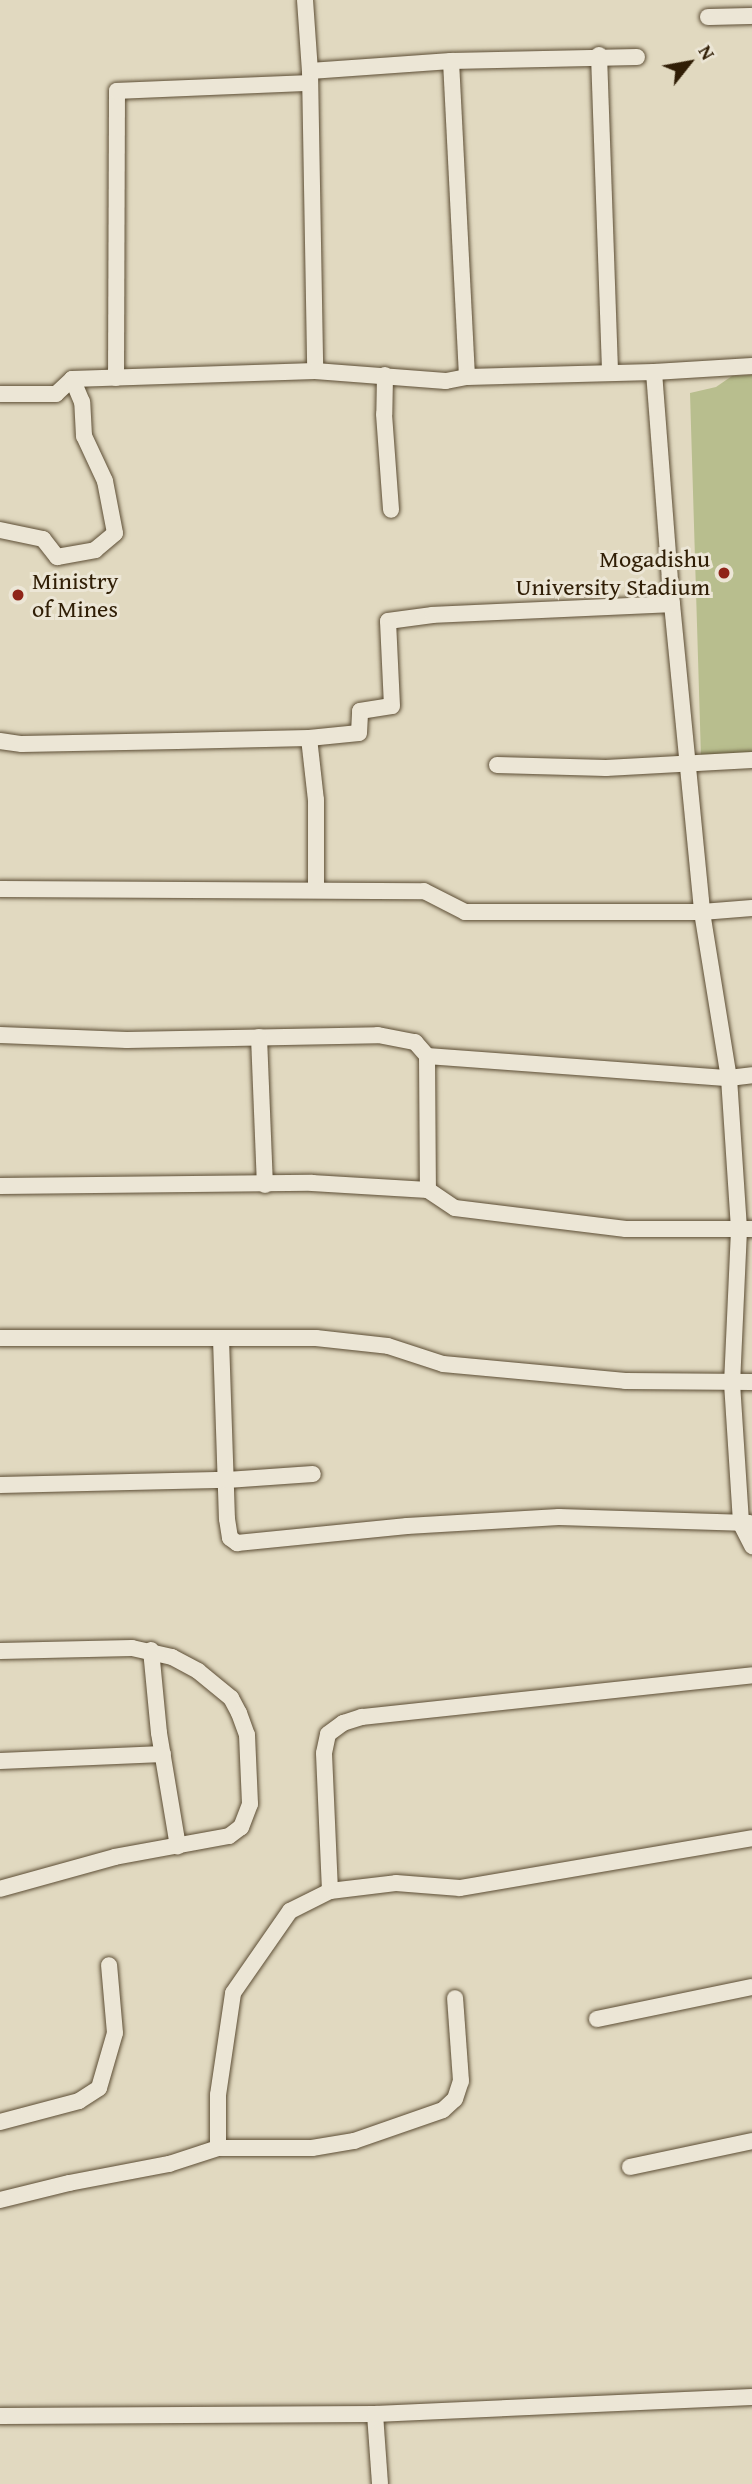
<!DOCTYPE html>
<style>
body{margin:0}
#map{position:relative;width:752px;height:2484px;overflow:hidden;background:#e1d9c0;font-family:"Gentium Book Plus",serif}
div>[style]{position:absolute}
.green>*{inset:0;background:#b8be8e}
.roads{filter:drop-shadow(0 0 2px #5c4d34) drop-shadow(0 0 2px #5c4d34)}
.street>*{height:16px;margin:-8px;padding:0 8px;transform-origin:8px;border-radius:8px;background:#ece6d6}
.dots>*{width:19px;height:19px;translate:-50% -50%;box-sizing:border-box;border:4px solid #ece6d6;border-radius:50%}
span{translate:-50% -50%;white-space:nowrap;text-align:center;line-height:1.15;-webkit-text-stroke:6px #ece6d6;paint-order:stroke}
.poi-label{font-size:24px;color:#301e06}
.right{translate:-100% -50%;text-align:right}
.left{translate:0 -50%;text-align:left}
.north{position:absolute;left:654px;top:28px;width:70px;height:70px;-webkit-text-stroke:5px #ece6d6;paint-order:stroke;rotate:59deg;font-size:19px;font-weight:700;line-height:28px;text-align:center;color:#301e06}
.north::after{content:'';display:block;margin:auto;width:24px;height:32px;background:#301e06;clip-path:polygon(50% 0,100% 100%,50% 72%,0 100%)}
</style>
<div id="map">
<div class="green">
<i style="clip-path:polygon(752px 375px,752px 754px,701px 757px,690px 393px,716px 387px,732px 376px)"></i>
</div>
<div class="roads">
<div class="street">
<i style="left:305px;top:0;width:71px;rotate:86deg"></i>
<i style="left:310px;top:71px;width:300px;rotate:89deg"></i>
<i style="left:708px;top:17px;width:44px;rotate:-1.3deg"></i>
<i style="left:599px;top:55px;width:317px;rotate:88deg"></i>
<i style="left:451px;top:61px;width:316px;rotate:87.1deg"></i>
<i style="left:310px;top:71px;width:141px;rotate:-4.1deg"></i>
<i style="left:451px;top:61px;width:186px;rotate:-1.2deg"></i>
<i style="left:654px;top:372px;width:233px;rotate:85.6deg"></i>
<i style="left:672px;top:604px;width:309px;rotate:84.4deg"></i>
<i style="left:702px;top:912px;width:168px;rotate:80.8deg"></i>
<i style="left:729px;top:1078px;width:152px;rotate:86.2deg"></i>
<i style="left:739px;top:1230px;width:153px;rotate:92.6deg"></i>
<i style="left:732px;top:1383px;width:141px;rotate:86.3deg"></i>
<i style="left:741px;top:1524px;width:25px;rotate:63deg"></i>
<i style="left:385px;top:375px;width:39px;rotate:91deg"></i>
<i style="left:384px;top:414px;width:96px;rotate:85.8deg"></i>
<i style="left:116px;top:378px;width:287px;rotate:-89.8deg"></i>
<i style="left:117px;top:91px;width:192px;rotate:-2.4deg"></i>
<i style="left:0;top:394px;width:56px"></i>
<i style="left:56px;top:394px;width:22px;rotate:-43deg"></i>
<i style="left:72px;top:379px;width:243px;rotate:-1.9deg"></i>
<i style="left:315px;top:371px;width:131px;rotate:4.4deg"></i>
<i style="left:446px;top:381px;width:21px;rotate:-11deg"></i>
<i style="left:467px;top:377px;width:187px;rotate:-1.5deg"></i>
<i style="left:654px;top:372px;width:98px;rotate:-3.5deg"></i>
<i style="left:0;top:530px;width:44px;rotate:11.8deg"></i>
<i style="left:43px;top:539px;width:23px;rotate:52deg"></i>
<i style="left:57px;top:557px;width:39px;rotate:-10deg"></i>
<i style="left:95px;top:550px;width:26px;rotate:-40deg"></i>
<i style="left:115px;top:533px;width:53px;rotate:-100.9deg"></i>
<i style="left:105px;top:481px;width:50px;rotate:-115deg"></i>
<i style="left:84px;top:436px;width:34px;rotate:-93deg"></i>
<i style="left:82px;top:402px;width:25px;rotate:-113deg"></i>
<i style="left:309px;top:738px;width:62px;rotate:83.6deg"></i>
<i style="left:316px;top:800px;width:90px;rotate:90deg"></i>
<i style="left:0;top:741px;width:22px;rotate:8deg"></i>
<i style="left:22px;top:744px;width:155px;rotate:-1.1deg"></i>
<i style="left:177px;top:741px;width:132px;rotate:-1.3deg"></i>
<i style="left:309px;top:738px;width:50px;rotate:-5.7deg"></i>
<i style="left:359px;top:733px;width:22px;rotate:-87deg"></i>
<i style="left:360px;top:711px;width:32px;rotate:-9deg"></i>
<i style="left:392px;top:706px;width:85px;rotate:-92.7deg"></i>
<i style="left:388px;top:621px;width:45px;rotate:-7.6deg"></i>
<i style="left:433px;top:615px;width:239px;rotate:-2.6deg"></i>
<i style="left:497px;top:765px;width:109px;rotate:1.6deg"></i>
<i style="left:606px;top:768px;width:146px;rotate:-3.1deg"></i>
<i style="left:0;top:889px;width:424px;rotate:0.3deg"></i>
<i style="left:424px;top:891px;width:46px;rotate:27.1deg"></i>
<i style="left:465px;top:912px;width:237px"></i>
<i style="left:702px;top:912px;width:50px;rotate:-4.6deg"></i>
<i style="left:0;top:1035px;width:127px;rotate:2.3deg"></i>
<i style="left:127px;top:1040px;width:251px;rotate:-1.1deg"></i>
<i style="left:378px;top:1035px;width:38px;rotate:11deg"></i>
<i style="left:415px;top:1042px;width:18px;rotate:49deg"></i>
<i style="left:427px;top:1056px;width:134px;rotate:89.6deg"></i>
<i style="left:428px;top:1190px;width:32px;rotate:34deg"></i>
<i style="left:455px;top:1208px;width:172px;rotate:7deg"></i>
<i style="left:626px;top:1229px;width:126px"></i>
<i style="left:259px;top:1037px;width:148px;rotate:87.7deg"></i>
<i style="left:427px;top:1056px;width:303px;rotate:4.2deg"></i>
<i style="left:729px;top:1078px;width:23px;rotate:-7deg"></i>
<i style="left:0;top:1186px;width:312px;rotate:-0.6deg"></i>
<i style="left:312px;top:1183px;width:116px;rotate:3.5deg"></i>
<i style="left:0;top:1338px;width:316px"></i>
<i style="left:316px;top:1338px;width:72px;rotate:6.3deg"></i>
<i style="left:388px;top:1346px;width:58px;rotate:18.1deg"></i>
<i style="left:443px;top:1364px;width:183px;rotate:5.3deg"></i>
<i style="left:625px;top:1381px;width:127px;rotate:0.5deg"></i>
<i style="left:221px;top:1339px;width:180px;rotate:88.1deg"></i>
<i style="left:227px;top:1519px;width:19px;rotate:81deg"></i>
<i style="left:230px;top:1538px;width:9px;rotate:36deg"></i>
<i style="left:237px;top:1543px;width:171px;rotate:-5.7deg"></i>
<i style="left:407px;top:1526px;width:152px;rotate:-3.4deg"></i>
<i style="left:559px;top:1517px;width:191px;rotate:1.8deg"></i>
<i style="left:0;top:1485px;width:227px;rotate:-1.3deg"></i>
<i style="left:227px;top:1480px;width:86px;rotate:-4deg"></i>
<i style="left:151px;top:1650px;width:83px;rotate:84.5deg"></i>
<i style="left:159px;top:1733px;width:115px;rotate:80.5deg"></i>
<i style="left:0;top:1651px;width:132px;rotate:-1.3deg"></i>
<i style="left:132px;top:1648px;width:41px;rotate:12.7deg"></i>
<i style="left:172px;top:1657px;width:30px;rotate:28deg"></i>
<i style="left:198px;top:1671px;width:43px;rotate:39.3deg"></i>
<i style="left:231px;top:1698px;width:17px;rotate:62deg"></i>
<i style="left:239px;top:1713px;width:23px;rotate:70deg"></i>
<i style="left:247px;top:1735px;width:69px;rotate:87.5deg"></i>
<i style="left:250px;top:1804px;width:25px;rotate:111deg"></i>
<i style="left:241px;top:1827px;width:15px;rotate:143deg"></i>
<i style="left:229px;top:1836px;width:116px;rotate:169.6deg"></i>
<i style="left:115px;top:1857px;width:119px;rotate:164.5deg"></i>
<i style="left:0;top:1761px;width:163px;rotate:-2.5deg"></i>
<i style="left:330px;top:1891px;width:138px;rotate:-92.5deg"></i>
<i style="left:324px;top:1753px;width:19px;rotate:-78deg"></i>
<i style="left:328px;top:1734px;width:19px;rotate:-36deg"></i>
<i style="left:343px;top:1723px;width:20px;rotate:-18deg"></i>
<i style="left:362px;top:1717px;width:392px;rotate:-6.1deg"></i>
<i style="left:597px;top:2019px;width:158px;rotate:-11.7deg"></i>
<i style="left:0;top:2122px;width:82px;rotate:-14.9deg"></i>
<i style="left:79px;top:2101px;width:24px;rotate:-33deg"></i>
<i style="left:99px;top:2088px;width:57px;rotate:-73.8deg"></i>
<i style="left:115px;top:2033px;width:68px;rotate:-95deg"></i>
<i style="left:218px;top:2148px;width:53px;rotate:-90deg"></i>
<i style="left:218px;top:2095px;width:103px;rotate:-81.6deg"></i>
<i style="left:233px;top:1993px;width:100px;rotate:-55.2deg"></i>
<i style="left:290px;top:1911px;width:45px;rotate:-26.6deg"></i>
<i style="left:330px;top:1891px;width:66px;rotate:-6.9deg"></i>
<i style="left:396px;top:1883px;width:64px;rotate:4.5deg"></i>
<i style="left:460px;top:1888px;width:296px;rotate:-9.7deg"></i>
<i style="left:630px;top:2167px;width:125px;rotate:-12deg"></i>
<i style="left:0;top:2200px;width:71px;rotate:-13.8deg"></i>
<i style="left:69px;top:2183px;width:102px;rotate:-10.8deg"></i>
<i style="left:169px;top:2164px;width:52px;rotate:-18.1deg"></i>
<i style="left:218px;top:2148px;width:94px"></i>
<i style="left:312px;top:2148px;width:43px;rotate:-9.5deg"></i>
<i style="left:354px;top:2141px;width:94px;rotate:-19.2deg"></i>
<i style="left:443px;top:2110px;width:16px;rotate:-43deg"></i>
<i style="left:455px;top:2099px;width:19px;rotate:-72deg"></i>
<i style="left:461px;top:2081px;width:83px;rotate:-94.1deg"></i>
<i style="left:375px;top:2414px;width:70px;rotate:85.9deg"></i>
<i style="left:0;top:2416px;width:375px;rotate:-0.3deg"></i>
<i style="left:375px;top:2414px;width:377px;rotate:-2.6deg"></i>
</div>
</div>
<div class="dots">
<i style="left:724px;top:573px;background:#8f2418"></i>
<i style="left:18px;top:595px;background:#8f2418"></i>
</div>
<div class="poi-label">
<span class="right" style="left:710px;top:573px">Mogadishu<br>University Stadium</span>
<span class="left" style="left:32px;top:595px">Ministry<br>of Mines</span>
</div>
<div class="north">N</div>
</div>
